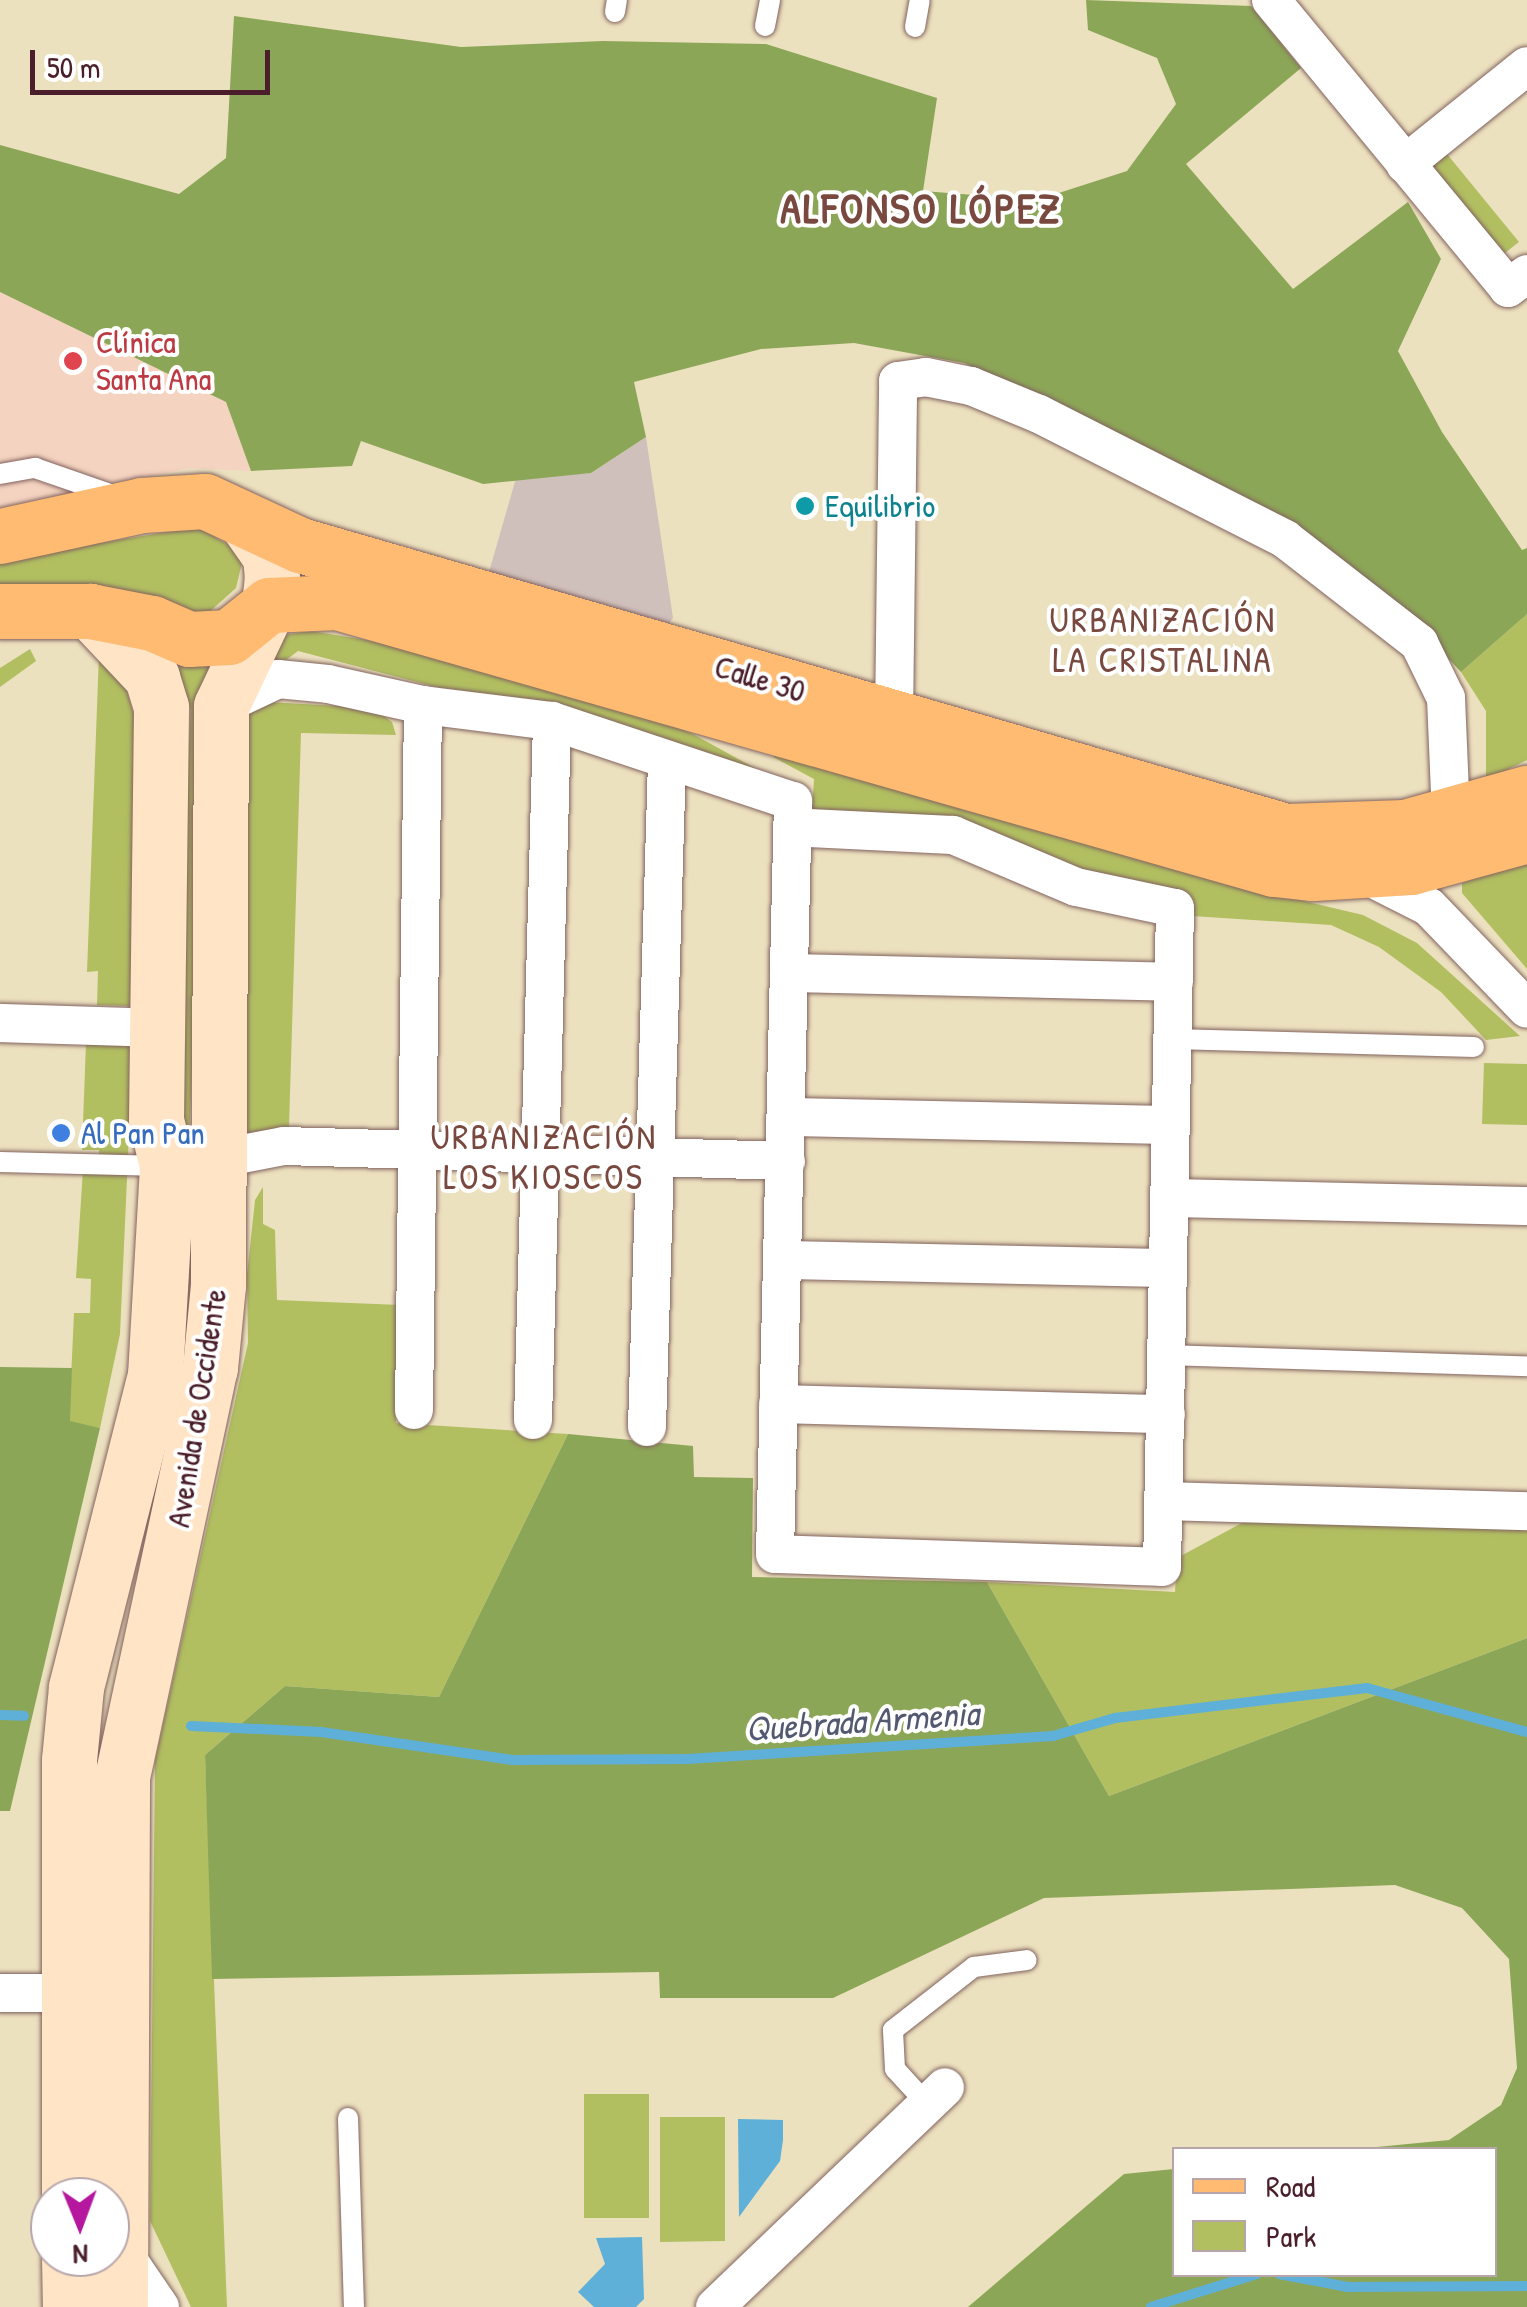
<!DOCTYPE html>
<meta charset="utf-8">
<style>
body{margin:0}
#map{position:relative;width:1527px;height:2307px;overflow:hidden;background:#ece1bf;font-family:"Patrick Hand",sans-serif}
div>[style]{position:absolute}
.built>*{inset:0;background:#f4d3c0}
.industrial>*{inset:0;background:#d0c0bc}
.green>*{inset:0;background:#b1bf61}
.forest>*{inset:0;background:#8ca657}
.water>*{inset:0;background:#5eb0d9}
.stream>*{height:10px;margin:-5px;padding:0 5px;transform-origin:5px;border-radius:5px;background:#5eb0d9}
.roads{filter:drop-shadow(0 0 2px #83635f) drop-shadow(0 0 2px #83635f)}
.service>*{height:20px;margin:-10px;padding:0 10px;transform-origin:10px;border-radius:10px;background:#fff}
.minor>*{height:38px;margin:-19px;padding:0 19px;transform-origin:19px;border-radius:19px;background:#fff}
.secondary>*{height:55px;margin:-27.5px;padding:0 27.5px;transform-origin:27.5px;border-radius:27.5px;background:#ffe4c6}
.primary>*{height:55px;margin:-27.5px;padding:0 27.5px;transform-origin:27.5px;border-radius:27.5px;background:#febb71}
.dots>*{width:28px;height:28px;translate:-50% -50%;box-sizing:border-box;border:5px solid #fff;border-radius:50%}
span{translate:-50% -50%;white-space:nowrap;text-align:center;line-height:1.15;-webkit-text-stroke:8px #fff;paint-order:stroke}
.health-label{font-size:32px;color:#be3a42}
.left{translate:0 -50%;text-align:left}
.culture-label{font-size:32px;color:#0d838f}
.street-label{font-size:32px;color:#4a1f2b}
.shop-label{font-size:32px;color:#366cbe}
.neighbourhood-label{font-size:35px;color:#794940;letter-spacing:2.5px}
.water-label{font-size:35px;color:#525971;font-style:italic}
.district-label{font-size:42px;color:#794940;font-weight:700;letter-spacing:2.5px}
.legend{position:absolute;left:1172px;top:2147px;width:325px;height:130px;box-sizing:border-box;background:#fff;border:2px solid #b7a5aa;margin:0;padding:12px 18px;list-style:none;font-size:30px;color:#4a1f2b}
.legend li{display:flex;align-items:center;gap:20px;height:50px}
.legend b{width:50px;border:2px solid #b7a5aa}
.north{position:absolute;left:30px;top:2177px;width:100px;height:100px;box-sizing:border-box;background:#fff;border:2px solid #b7a5aa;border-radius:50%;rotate:179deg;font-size:28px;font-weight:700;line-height:40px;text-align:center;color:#4a1f2b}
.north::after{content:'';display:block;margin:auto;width:35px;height:45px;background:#b5179e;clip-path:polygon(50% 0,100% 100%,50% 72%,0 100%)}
.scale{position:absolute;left:30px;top:50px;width:240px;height:45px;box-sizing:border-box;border:5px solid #4a1f2b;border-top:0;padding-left:12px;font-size:30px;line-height:35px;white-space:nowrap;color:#4a1f2b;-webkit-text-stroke:8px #fff;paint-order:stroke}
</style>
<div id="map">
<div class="built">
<i style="clip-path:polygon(0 292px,226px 402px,251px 471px,189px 468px,0 508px)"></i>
</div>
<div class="industrial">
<i style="clip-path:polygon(646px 437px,673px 618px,666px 628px,489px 572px,516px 478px,591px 473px)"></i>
</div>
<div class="green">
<i style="clip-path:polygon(1447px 154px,1519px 242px,1501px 256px,1431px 168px)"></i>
<i style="clip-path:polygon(198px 527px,244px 554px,236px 588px,207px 614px,0 591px,0 559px)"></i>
<i style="clip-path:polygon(1527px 614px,1527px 760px,1486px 780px,1486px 711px,1461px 672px)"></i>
<i style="clip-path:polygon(311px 631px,434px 651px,596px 696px,691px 733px,762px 772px,298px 651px,266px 675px,278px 636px)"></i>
<i style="clip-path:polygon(30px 649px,36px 661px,0 687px,0 668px)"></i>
<i style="clip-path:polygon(99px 654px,126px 688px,134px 715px,134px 1006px,97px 1005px,98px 971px,87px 972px)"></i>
<i style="clip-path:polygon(172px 654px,225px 655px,206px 708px,189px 1143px,182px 1144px,181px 889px,191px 710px)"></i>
<i style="clip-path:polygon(268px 702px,373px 708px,392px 722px,396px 735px,301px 733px,289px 1127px,237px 1135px,230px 723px)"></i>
<i style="clip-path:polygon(778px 752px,1189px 874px,1363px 915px,1417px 943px,1520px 1036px,1486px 1040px,1441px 992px,1379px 947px,1331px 925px,1192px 916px,812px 813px,814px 779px,773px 757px)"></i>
<i style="clip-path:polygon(1527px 860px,1527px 969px,1462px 893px,1462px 883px)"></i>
<i style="clip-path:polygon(86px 1043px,133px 1046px,120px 1334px,100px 1428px,69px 1422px,74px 1313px,90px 1313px,91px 1279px,76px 1278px,83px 1169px,99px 1168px,99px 1150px,82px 1150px)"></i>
<i style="clip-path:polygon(1484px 1063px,1527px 1064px,1527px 1125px,1482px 1124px)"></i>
<i style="clip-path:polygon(263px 1187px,263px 1224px,275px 1230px,277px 1300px,400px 1305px,396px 1423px,568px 1434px,439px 1697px,285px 1686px,205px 1755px,227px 2307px,191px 2307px,150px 2221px,155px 1760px,248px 1343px,247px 1275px,255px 1200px)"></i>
<i style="clip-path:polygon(1251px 1518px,1527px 1528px,1527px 1638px,1109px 1796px,987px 1582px,1175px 1592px,1177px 1558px)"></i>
<i style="clip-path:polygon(584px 2094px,649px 2094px,649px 2218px,584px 2218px)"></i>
<i style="clip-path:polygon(660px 2117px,725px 2117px,725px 2241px,660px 2242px)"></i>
</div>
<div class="forest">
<i style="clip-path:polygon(1086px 0,1251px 6px,1301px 68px,1186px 164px,1293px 289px,1408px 202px,1441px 259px,1398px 351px,1442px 432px,1522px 550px,1527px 548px,1527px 614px,1461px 672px,1396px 603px,1042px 399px,964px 363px,854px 343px,761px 349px,634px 382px,646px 437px,591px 473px,483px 484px,361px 441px,352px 466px,251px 471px,226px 402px,0 292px,0 145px,179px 194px,226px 158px,234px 16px,461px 47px,603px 41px,766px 44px,937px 98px,923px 191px,1037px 200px,1127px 171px,1176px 104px,1157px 58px,1088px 30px)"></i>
<i style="clip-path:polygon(0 1367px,72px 1368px,70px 1421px,100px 1428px,10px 1811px,0 1811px)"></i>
<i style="clip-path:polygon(568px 1434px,693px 1446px,694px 1477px,753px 1478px,752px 1577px,987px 1582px,1109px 1796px,1527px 1638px,1527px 2307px,968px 2307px,1124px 2174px,1174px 2169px,1174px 2274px,1494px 2274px,1494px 2150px,1356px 2149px,1449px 2140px,1501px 2105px,1517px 2068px,1509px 1959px,1462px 1908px,1395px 1885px,1044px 1898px,833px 1998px,660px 1998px,659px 1972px,212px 1979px,205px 1755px,285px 1686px,439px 1697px)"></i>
</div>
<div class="water">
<i style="clip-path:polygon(738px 2119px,783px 2120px,783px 2140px,780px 2161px,739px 2217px)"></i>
<i style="clip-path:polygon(642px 2237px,644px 2299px,636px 2307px,594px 2307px,578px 2292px,605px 2264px,596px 2238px)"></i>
</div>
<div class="stream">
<i style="left:0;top:1715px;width:24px;rotate:2deg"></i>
<i style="left:191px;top:1726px;width:130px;rotate:2.6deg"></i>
<i style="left:321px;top:1732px;width:194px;rotate:8.3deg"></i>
<i style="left:513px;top:1760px;width:174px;rotate:-0.3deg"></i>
<i style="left:687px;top:1759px;width:367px;rotate:-3.6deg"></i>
<i style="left:1053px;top:1736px;width:65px;rotate:-16.2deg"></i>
<i style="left:1115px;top:1718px;width:254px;rotate:-6.8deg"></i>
<i style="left:1367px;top:1688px;width:166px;rotate:15.4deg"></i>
<i style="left:1279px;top:2274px;width:70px;rotate:10.7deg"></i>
<i style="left:1348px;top:2287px;width:179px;rotate:-0.3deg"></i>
<i style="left:1151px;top:2307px;width:111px;rotate:-17.3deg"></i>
</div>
<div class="roads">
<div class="service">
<i style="left:615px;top:12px;width:12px;rotate:-81deg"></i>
<i style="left:765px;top:26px;width:26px;rotate:-79deg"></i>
<i style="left:915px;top:27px;width:27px;rotate:-80deg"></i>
<i style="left:0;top:474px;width:36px;rotate:-10deg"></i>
<i style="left:35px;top:468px;width:86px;rotate:19.1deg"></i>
<i style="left:1173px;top:1039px;width:301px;rotate:1.5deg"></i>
<i style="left:0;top:1162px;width:163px;rotate:1.4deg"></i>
<i style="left:1167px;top:1355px;width:360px;rotate:1.8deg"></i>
<i style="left:928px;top:2105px;width:49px;rotate:-132.5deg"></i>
<i style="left:895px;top:2069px;width:39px;rotate:-93deg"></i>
<i style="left:893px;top:2030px;width:103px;rotate:-37.9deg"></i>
<i style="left:974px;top:1967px;width:53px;rotate:-7.5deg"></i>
<i style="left:348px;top:2118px;width:189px;rotate:88.2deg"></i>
</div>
<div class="minor">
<i style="left:1271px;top:0;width:373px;rotate:50.5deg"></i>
<i style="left:1508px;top:288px;width:24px;rotate:-36deg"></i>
<i style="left:1405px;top:164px;width:156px;rotate:-38.8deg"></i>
<i style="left:221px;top:706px;width:63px;rotate:-25.3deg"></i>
<i style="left:278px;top:679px;width:50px;rotate:5.7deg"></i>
<i style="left:328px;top:684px;width:97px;rotate:12.5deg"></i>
<i style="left:423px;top:705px;width:130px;rotate:7.1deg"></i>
<i style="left:552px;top:721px;width:254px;rotate:18.4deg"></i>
<i style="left:793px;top:801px;width:753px;rotate:91.37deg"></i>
<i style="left:775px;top:1554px;width:387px;rotate:1.9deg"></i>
<i style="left:1162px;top:1567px;width:659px;rotate:-88.87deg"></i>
<i style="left:1175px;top:908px;width:101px;rotate:-168deg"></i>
<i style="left:1076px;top:887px;width:134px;rotate:-157.1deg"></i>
<i style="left:953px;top:835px;width:161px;rotate:-177.2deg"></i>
<i style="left:894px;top:720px;width:339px;rotate:-89.3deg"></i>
<i style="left:898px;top:381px;width:28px;rotate:-8deg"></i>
<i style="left:926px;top:377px;width:46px;rotate:11.3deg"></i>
<i style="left:971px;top:386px;width:74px;rotate:22.4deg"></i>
<i style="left:1039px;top:414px;width:276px;rotate:26.9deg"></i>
<i style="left:1285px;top:539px;width:170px;rotate:37.8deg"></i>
<i style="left:1419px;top:643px;width:61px;rotate:63.9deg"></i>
<i style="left:1446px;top:698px;width:118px;rotate:87.6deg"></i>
<i style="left:1360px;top:872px;width:77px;rotate:26.9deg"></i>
<i style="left:1429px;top:907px;width:141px;rotate:46.1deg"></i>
<i style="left:789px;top:973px;width:385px;rotate:1.3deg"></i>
<i style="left:0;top:1023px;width:158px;rotate:1.8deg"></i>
<i style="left:788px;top:1117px;width:383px;rotate:1.2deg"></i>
<i style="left:195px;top:1163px;width:91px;rotate:-10.8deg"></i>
<i style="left:284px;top:1146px;width:502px;rotate:1.71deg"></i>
<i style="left:1170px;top:1198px;width:357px;rotate:1.3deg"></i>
<i style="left:783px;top:1260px;width:384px;rotate:1.2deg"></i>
<i style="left:778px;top:1404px;width:388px;rotate:1.5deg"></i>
<i style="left:414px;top:1410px;width:705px;rotate:-89.27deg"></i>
<i style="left:533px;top:1420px;width:699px;rotate:-88.44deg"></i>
<i style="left:647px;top:1427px;width:667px;rotate:-88.28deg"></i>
<i style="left:1164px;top:1501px;width:363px;rotate:1.6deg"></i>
<i style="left:0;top:1993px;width:68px"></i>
<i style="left:119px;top:2247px;width:73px;rotate:55.7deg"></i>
<i style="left:715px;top:2307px;width:318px;rotate:-43.7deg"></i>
</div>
<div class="secondary">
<i style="left:69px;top:2197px;width:437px;rotate:-90deg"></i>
<i style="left:69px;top:1760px;width:73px;rotate:-84.5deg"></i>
<i style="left:76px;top:1687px;width:322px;rotate:-75.8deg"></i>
<i style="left:155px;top:1375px;width:209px;rotate:-86.7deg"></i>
<i style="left:167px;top:1166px;width:47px;rotate:-103.4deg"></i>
<i style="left:156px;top:1120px;width:413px;rotate:-89.3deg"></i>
<i style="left:161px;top:707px;width:31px;rotate:-107deg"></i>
<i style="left:152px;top:677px;width:91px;rotate:-133.2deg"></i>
<i style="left:69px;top:2257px;width:50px;rotate:88.9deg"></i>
<i style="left:120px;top:2307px;width:530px;rotate:-89.78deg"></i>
<i style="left:122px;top:1777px;width:418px;rotate:-77.9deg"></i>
<i style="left:210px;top:1368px;width:83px;rotate:-84.5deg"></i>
<i style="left:218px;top:1285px;width:579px;rotate:-89.7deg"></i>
<i style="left:221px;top:706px;width:112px;rotate:-64.6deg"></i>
<i style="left:269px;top:605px;width:27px;rotate:-84deg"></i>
<i style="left:272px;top:578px;width:22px;rotate:-95deg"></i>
<i style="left:270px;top:556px;width:40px;rotate:-124.9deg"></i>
</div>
<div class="primary">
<i style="left:0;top:536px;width:145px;rotate:-12.3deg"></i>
<i style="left:142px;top:505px;width:63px;rotate:-3.6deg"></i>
<i style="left:205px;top:501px;width:105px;rotate:24.9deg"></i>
<i style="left:300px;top:545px;width:1027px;rotate:16.18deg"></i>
<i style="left:1286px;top:831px;width:119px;rotate:-1.9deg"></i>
<i style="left:1405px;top:827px;width:127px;rotate:-15.6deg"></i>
<i style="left:0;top:611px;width:90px"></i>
<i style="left:90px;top:611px;width:63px;rotate:11deg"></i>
<i style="left:152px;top:623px;width:40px;rotate:23.4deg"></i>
<i style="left:189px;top:639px;width:40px;rotate:-2.9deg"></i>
<i style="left:229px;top:637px;width:51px;rotate:-38.7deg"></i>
<i style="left:269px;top:605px;width:68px;rotate:-2.5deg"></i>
<i style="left:337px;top:602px;width:974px;rotate:15.91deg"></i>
<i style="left:1274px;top:869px;width:39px;rotate:6deg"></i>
<i style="left:1313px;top:873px;width:98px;rotate:-3.5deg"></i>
<i style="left:1411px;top:867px;width:120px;rotate:-15.4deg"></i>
</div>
</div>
<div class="dots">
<i style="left:73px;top:361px;background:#e0444e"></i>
<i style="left:805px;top:506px;background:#0f9aa8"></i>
<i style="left:61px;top:1133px;background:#3f7fe0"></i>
</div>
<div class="health-label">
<span class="left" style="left:96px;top:361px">Clínica<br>Santa Ana</span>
</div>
<div class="culture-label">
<span class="left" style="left:825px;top:506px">Equilibrio</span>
</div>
<div class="street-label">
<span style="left:760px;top:679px;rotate:17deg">Calle 30</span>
<span style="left:197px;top:1408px;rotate:-81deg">Avenida de Occidente</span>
</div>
<div class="shop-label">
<span class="left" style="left:81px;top:1133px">Al Pan Pan</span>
</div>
<div class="neighbourhood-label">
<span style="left:1163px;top:640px">URBANIZACIÓN<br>LA CRISTALINA</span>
<span style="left:544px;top:1157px">URBANIZACIÓN<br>LOS KIOSCOS</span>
</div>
<div class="water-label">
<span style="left:862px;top:1721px;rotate:-4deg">Quebrada Armenia</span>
</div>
<div class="district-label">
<span style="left:921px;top:208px">ALFONSO LÓPEZ</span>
</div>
<ul class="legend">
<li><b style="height:12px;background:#febb71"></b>Road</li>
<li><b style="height:28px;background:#b1bf61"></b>Park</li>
</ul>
<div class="north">N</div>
<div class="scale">50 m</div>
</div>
